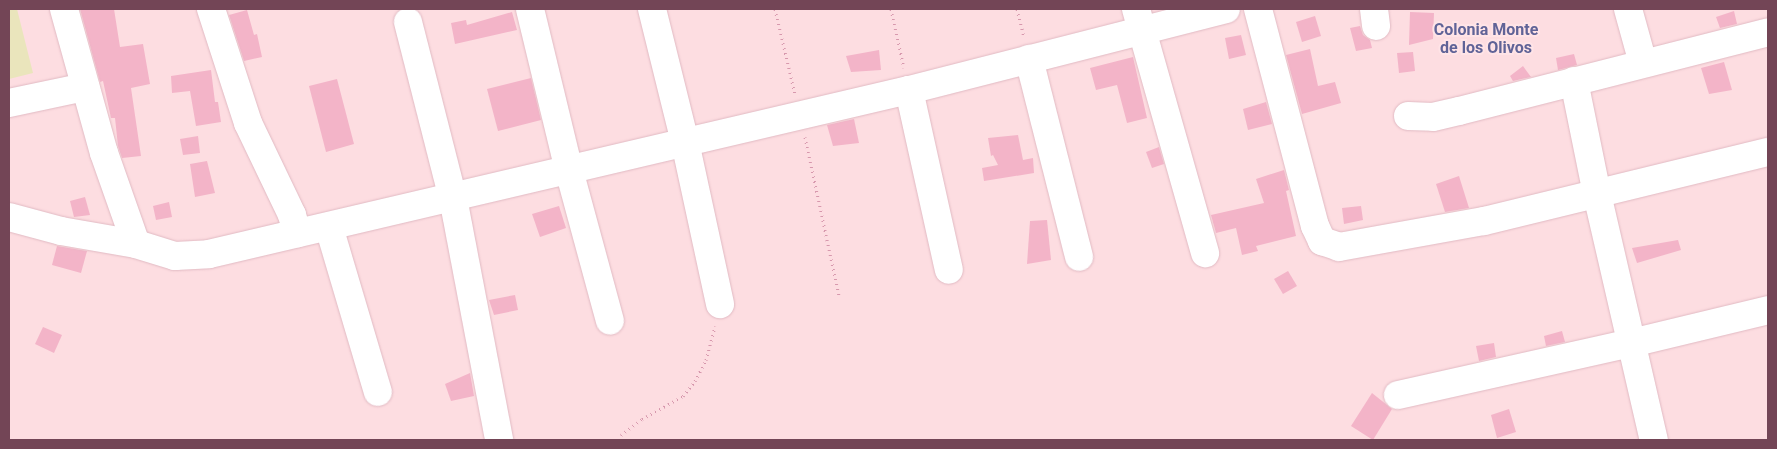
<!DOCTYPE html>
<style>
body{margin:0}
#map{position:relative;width:1777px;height:449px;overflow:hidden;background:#fddde1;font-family:Roboto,sans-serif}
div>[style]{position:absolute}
.green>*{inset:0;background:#eae5bc}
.building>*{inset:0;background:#f3b4c8}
.path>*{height:3px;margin-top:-1.5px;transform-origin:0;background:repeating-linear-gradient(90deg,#d798ad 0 1px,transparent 0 5px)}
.roads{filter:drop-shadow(0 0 1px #e1bac3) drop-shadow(0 0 1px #e1bac3)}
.minor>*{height:28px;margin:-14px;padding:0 14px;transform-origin:14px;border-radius:14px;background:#fff}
span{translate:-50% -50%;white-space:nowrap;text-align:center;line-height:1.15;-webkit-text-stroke:4px #ffe4e7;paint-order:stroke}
.neighbourhood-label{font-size:16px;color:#606397;font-weight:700}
.frame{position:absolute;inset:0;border:10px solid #734556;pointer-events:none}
</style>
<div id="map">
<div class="green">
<i style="clip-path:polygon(9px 9px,17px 9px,33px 73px,9px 79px)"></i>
</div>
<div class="building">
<i style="clip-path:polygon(80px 9px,114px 9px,120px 47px,143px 44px,150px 84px,131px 88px,141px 156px,122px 158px,118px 146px,115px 118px,111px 118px,103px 81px,100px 82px)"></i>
<i style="clip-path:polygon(247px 10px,254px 35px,257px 34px,262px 57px,244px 61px,229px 15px)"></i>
<i style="clip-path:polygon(1734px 11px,1737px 24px,1720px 28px,1716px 17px)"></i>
<i style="clip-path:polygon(512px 12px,517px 30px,455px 44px,451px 23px,466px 20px,467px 25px)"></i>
<i style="clip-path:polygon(1410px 12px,1434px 13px,1433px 39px,1409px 45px)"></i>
<i style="clip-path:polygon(1315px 16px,1321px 36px,1302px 42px,1296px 22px)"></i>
<i style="clip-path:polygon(1360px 26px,1363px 35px,1370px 40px,1372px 48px,1356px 51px,1350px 28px)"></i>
<i style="clip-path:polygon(1241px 35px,1246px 55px,1229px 59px,1225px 38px)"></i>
<i style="clip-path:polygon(1310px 49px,1318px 86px,1335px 82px,1341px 103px,1302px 114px,1286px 55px)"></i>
<i style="clip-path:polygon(879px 50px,881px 70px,851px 72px,846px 56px)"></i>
<i style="clip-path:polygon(1413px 52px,1415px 71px,1399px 73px,1397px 53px)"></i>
<i style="clip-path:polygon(1574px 54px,1577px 65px,1558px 70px,1556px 58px)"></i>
<i style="clip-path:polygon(1133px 57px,1147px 118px,1127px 123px,1117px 85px,1096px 90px,1090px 68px)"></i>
<i style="clip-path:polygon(1724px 62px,1732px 90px,1709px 94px,1701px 68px)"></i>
<i style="clip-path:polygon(1523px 66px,1531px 77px,1513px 81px,1510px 76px)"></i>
<i style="clip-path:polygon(211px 70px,215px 102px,218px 102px,221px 122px,196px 126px,190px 91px,172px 93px,171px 76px)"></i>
<i style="clip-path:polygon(531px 78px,541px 120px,498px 131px,487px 89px)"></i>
<i style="clip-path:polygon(337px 79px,354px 144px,326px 152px,309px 86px)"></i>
<i style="clip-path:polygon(1266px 102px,1272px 124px,1248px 130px,1243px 109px)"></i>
<i style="clip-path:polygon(854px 119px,859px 143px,833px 146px,827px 125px)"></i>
<i style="clip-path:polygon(1018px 135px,1023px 160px,1033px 158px,1034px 173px,984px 181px,982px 168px,998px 165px,993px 155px,991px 156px,988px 138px)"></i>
<i style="clip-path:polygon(198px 136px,200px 153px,183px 155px,180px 139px)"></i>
<i style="clip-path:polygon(1159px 147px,1164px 164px,1152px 168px,1146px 152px)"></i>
<i style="clip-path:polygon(207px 161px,215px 193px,195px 197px,190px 164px)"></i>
<i style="clip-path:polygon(1284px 170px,1289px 190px,1286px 191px,1296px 236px,1256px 246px,1258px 251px,1242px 255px,1236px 228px,1216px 233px,1211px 215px,1264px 203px,1256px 179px)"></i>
<i style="clip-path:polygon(1459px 176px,1469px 208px,1445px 212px,1436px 184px)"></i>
<i style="clip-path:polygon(85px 197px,90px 215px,74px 217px,70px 201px)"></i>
<i style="clip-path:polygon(169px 202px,172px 217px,156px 220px,153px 206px)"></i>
<i style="clip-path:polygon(559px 206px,566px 228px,540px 237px,532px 214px)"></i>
<i style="clip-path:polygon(1361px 206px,1363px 220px,1344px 224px,1342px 208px)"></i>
<i style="clip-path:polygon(1047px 220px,1051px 260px,1027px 264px,1030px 221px)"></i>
<i style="clip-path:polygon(1678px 240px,1681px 250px,1637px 263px,1632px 248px)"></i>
<i style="clip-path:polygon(57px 246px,87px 251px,81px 273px,52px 265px)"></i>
<i style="clip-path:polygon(1288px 271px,1297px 286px,1283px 294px,1274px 279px)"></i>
<i style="clip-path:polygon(515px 295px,518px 310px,494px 315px,489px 300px)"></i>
<i style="clip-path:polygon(43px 327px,62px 335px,54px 353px,35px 344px)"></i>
<i style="clip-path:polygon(1562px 331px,1565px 342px,1546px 346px,1544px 336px)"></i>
<i style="clip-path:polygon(1494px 343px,1496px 357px,1479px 361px,1476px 346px)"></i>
<i style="clip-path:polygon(470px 373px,474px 396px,451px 401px,445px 384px)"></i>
<i style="clip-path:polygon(1372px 393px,1392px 409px,1373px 440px,1351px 426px)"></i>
<i style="clip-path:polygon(1509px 409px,1516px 432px,1497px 438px,1491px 415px)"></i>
</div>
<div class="path">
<i style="left:775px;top:9px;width:87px;rotate:76.8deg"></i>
<i style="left:891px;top:9px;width:60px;rotate:77.6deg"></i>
<i style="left:1017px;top:9px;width:29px;rotate:76deg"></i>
<i style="left:805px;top:137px;width:162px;rotate:77.9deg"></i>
<i style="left:619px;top:440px;width:5px;rotate:-68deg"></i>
<i style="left:621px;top:435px;width:26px;rotate:-37deg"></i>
<i style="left:642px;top:419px;width:47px;rotate:-29.3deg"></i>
<i style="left:683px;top:396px;width:19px;rotate:-51deg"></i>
<i style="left:695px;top:381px;width:24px;rotate:-62deg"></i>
<i style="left:706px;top:360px;width:35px;rotate:-75deg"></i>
</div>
<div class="roads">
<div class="minor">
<i style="left:64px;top:9px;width:149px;rotate:74.5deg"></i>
<i style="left:104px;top:153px;width:96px;rotate:70.6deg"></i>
<i style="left:211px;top:9px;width:120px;rotate:72deg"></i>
<i style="left:248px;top:123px;width:102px;rotate:64.4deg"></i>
<i style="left:292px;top:215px;width:19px;rotate:74deg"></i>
<i style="left:530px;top:9px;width:166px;rotate:76.4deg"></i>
<i style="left:569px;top:170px;width:156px;rotate:74.8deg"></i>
<i style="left:652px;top:9px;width:137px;rotate:76.1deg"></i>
<i style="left:685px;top:142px;width:166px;rotate:77.8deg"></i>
<i style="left:1136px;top:9px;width:254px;rotate:74.2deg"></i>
<i style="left:1258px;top:9px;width:224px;rotate:75.3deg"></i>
<i style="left:1315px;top:226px;width:17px;rotate:65deg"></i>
<i style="left:1322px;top:241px;width:18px;rotate:19deg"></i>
<i style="left:1339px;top:247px;width:147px;rotate:-10.2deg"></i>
<i style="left:1484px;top:221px;width:292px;rotate:-13.7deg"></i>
<i style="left:1374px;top:9px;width:17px;rotate:83deg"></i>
<i style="left:1628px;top:9px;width:56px;rotate:74.5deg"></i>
<i style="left:408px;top:22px;width:182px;rotate:75.7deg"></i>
<i style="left:453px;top:198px;width:246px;rotate:79.2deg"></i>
<i style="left:1029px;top:59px;width:204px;rotate:75.8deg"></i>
<i style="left:1574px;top:81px;width:115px;rotate:78.5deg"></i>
<i style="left:1597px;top:194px;width:253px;rotate:77deg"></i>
<i style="left:909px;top:90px;width:184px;rotate:77.5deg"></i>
<i style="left:9px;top:103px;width:78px;rotate:-11.9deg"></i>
<i style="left:1408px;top:116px;width:25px;rotate:2deg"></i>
<i style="left:1433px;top:117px;width:27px;rotate:-13deg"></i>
<i style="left:1459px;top:111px;width:319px;rotate:-14.3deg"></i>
<i style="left:9px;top:217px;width:54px;rotate:15.1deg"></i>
<i style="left:61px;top:231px;width:76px;rotate:9.8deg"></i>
<i style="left:136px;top:244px;width:41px;rotate:17.1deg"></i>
<i style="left:175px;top:256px;width:34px;rotate:-3deg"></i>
<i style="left:209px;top:254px;width:719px;rotate:-13.19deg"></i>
<i style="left:909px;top:90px;width:327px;rotate:-14.3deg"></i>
<i style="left:329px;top:227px;width:172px;rotate:73.5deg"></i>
<i style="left:1398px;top:395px;width:239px;rotate:-12.6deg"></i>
<i style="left:1631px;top:343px;width:141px;rotate:-13.5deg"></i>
</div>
</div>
<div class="neighbourhood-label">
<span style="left:1486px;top:39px">Colonia Monte<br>de los Olivos</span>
</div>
<div class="frame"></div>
</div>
